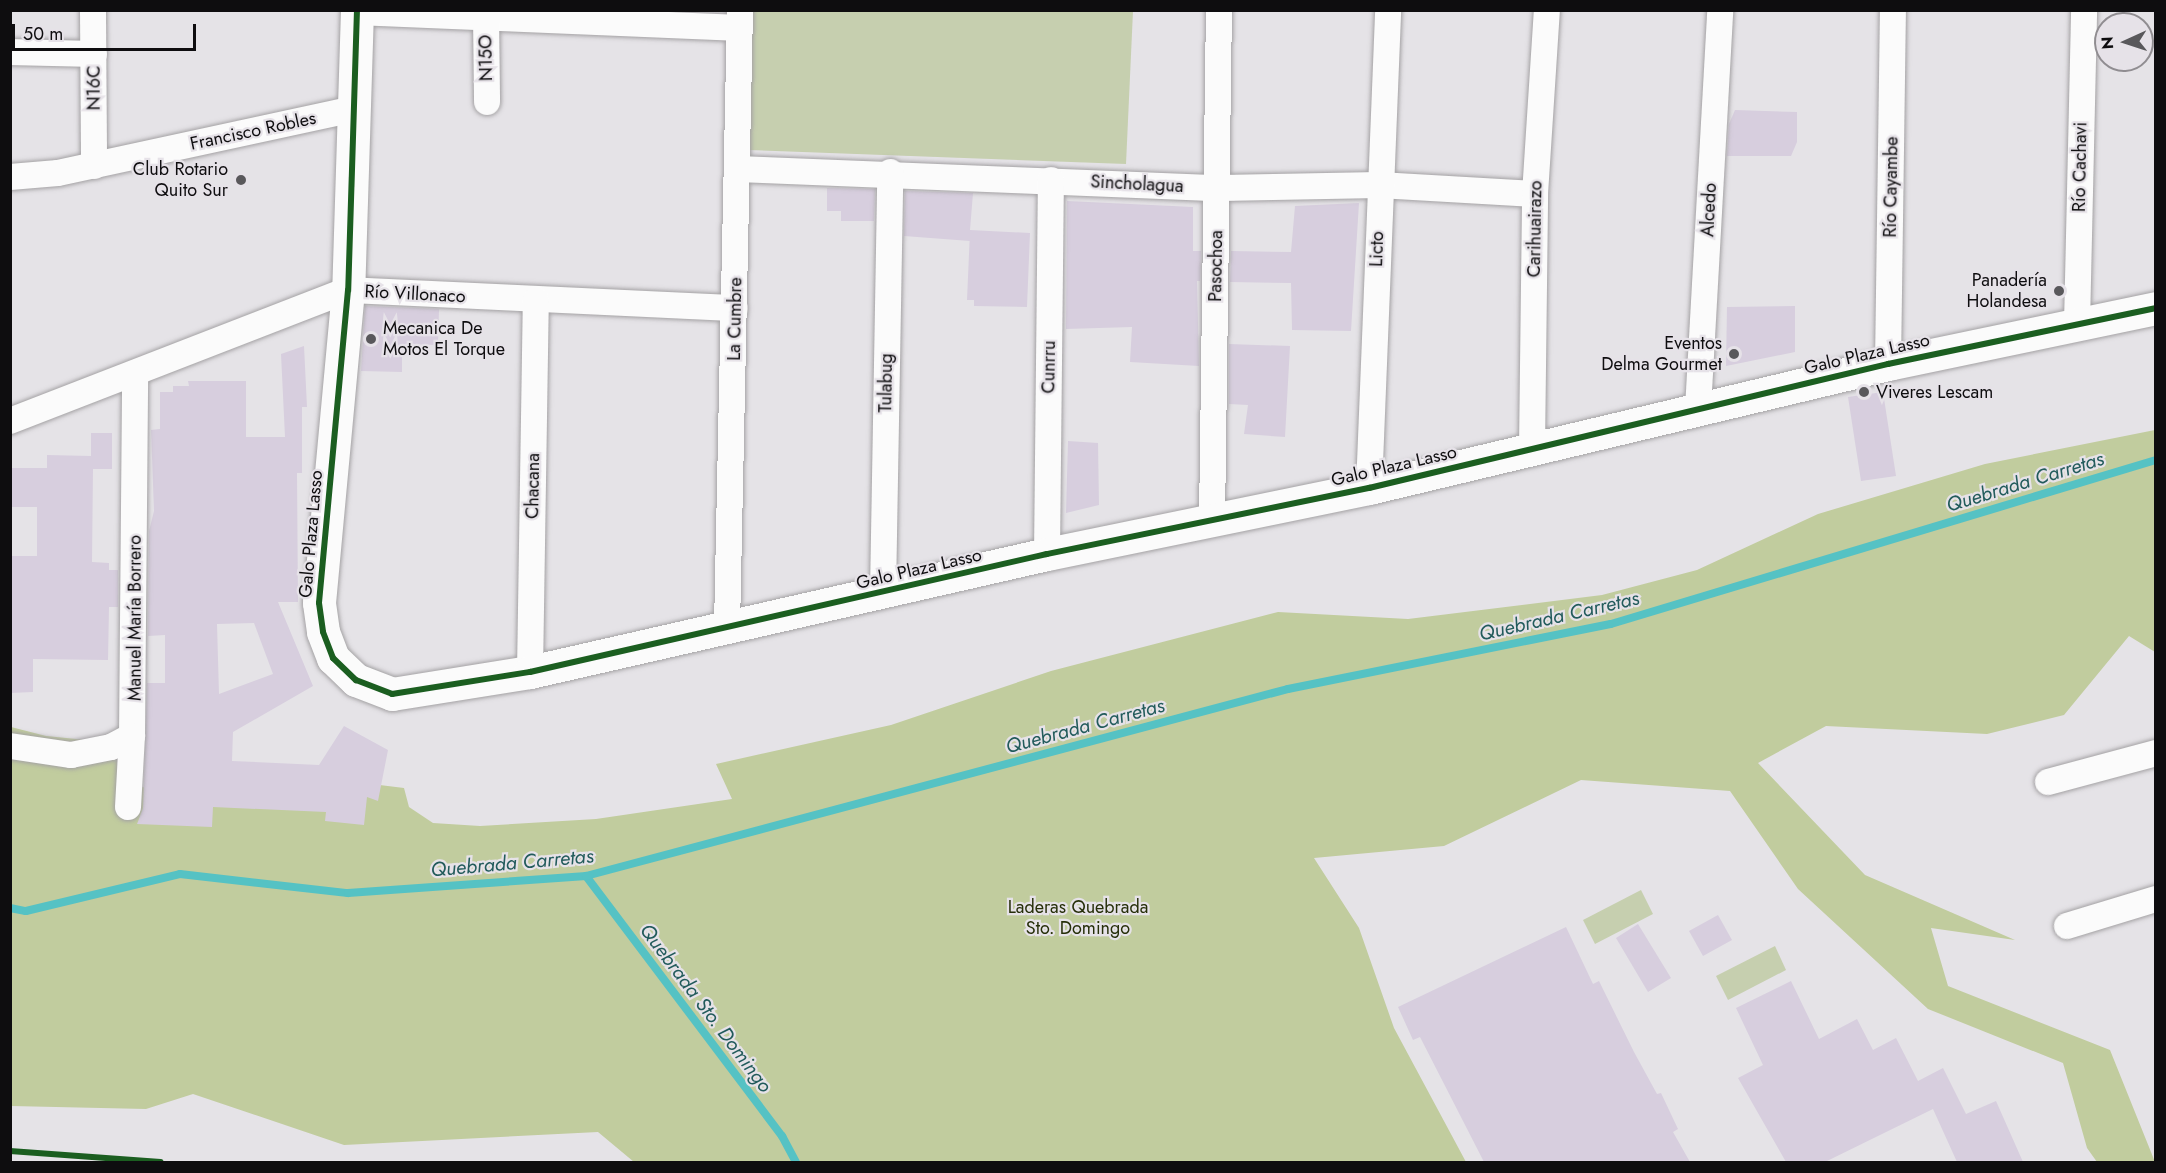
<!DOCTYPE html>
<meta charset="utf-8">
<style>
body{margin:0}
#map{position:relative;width:2166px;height:1173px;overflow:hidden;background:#e5e3e7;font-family:Jost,sans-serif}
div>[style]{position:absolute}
.green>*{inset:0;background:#c6cfaf}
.forest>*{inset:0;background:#c1cc9e}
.stream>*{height:8px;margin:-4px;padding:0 4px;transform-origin:4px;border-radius:4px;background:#55c2c4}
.building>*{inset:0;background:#d7cede}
.roads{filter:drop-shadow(0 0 2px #a4a2a4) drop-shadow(0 0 2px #a4a2a4)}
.minor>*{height:26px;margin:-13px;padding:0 13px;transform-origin:13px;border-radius:13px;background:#fbfbfb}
.tertiary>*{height:33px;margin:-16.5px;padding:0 16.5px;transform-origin:16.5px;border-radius:16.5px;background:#fbfbfb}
.cycleway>*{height:6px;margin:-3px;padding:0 3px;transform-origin:3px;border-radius:3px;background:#1b5e20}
.dots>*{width:16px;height:16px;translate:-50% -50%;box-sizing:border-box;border:3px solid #e6e2e8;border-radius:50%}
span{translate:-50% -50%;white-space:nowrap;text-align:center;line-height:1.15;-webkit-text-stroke:4.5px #e6e2e8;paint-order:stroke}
.street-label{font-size:18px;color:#0e0d0f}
.poi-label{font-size:18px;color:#0e0d0f}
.right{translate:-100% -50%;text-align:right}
.left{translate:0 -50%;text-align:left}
.park-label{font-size:18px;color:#262f09}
.water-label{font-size:20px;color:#225b5b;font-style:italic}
.frame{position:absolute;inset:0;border:12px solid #0e0d0f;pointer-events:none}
.north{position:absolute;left:2094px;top:12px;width:60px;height:60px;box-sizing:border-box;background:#e6e2e8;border:2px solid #908d91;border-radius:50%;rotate:267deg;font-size:16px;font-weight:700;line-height:24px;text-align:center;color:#0e0d0f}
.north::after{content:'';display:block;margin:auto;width:21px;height:27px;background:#59585b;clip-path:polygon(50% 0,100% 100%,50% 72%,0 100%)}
.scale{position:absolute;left:12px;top:24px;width:184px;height:27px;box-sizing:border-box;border:3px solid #0e0d0f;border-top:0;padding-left:8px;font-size:18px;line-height:21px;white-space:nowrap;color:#0e0d0f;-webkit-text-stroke:4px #e6e2e8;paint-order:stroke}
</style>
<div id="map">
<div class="green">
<i style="clip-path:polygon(752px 11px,1133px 11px,1126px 164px,749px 150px)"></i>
<i style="clip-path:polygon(1641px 890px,1653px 914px,1595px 944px,1583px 920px)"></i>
<i style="clip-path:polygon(1775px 946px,1786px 970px,1728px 1000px,1716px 976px)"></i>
</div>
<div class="forest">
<i style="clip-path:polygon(2155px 430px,2155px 652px,2129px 636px,2064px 715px,1987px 734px,1826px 726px,1758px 763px,1865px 875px,2015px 940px,1931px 928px,1948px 986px,2110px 1050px,2155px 1162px,2097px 1162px,2087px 1148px,2063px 1063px,1928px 1009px,1798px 889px,1730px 791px,1581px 780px,1444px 846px,1314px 858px,1359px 928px,1394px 1028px,1466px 1162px,634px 1162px,598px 1132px,344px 1145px,193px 1094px,146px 1109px,11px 1106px,11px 727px,46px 736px,116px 743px,118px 771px,135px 786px,218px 798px,225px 766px,404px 788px,409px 807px,433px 823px,480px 826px,596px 819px,732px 799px,716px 764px,891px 725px,1051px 671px,1278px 612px,1408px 619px,1602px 595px,1697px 570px,1818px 514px,1985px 464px)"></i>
</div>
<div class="stream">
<i style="left:586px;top:876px;width:326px;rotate:53deg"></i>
<i style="left:782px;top:1136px;width:30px;rotate:62deg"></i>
<i style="left:10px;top:908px;width:16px;rotate:11deg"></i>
<i style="left:26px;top:911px;width:158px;rotate:-13.5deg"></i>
<i style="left:180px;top:874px;width:169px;rotate:6.5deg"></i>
<i style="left:348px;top:893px;width:239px;rotate:-4.1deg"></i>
<i style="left:586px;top:876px;width:726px;rotate:-14.92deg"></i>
<i style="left:1288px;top:689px;width:329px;rotate:-11.4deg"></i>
<i style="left:1611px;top:624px;width:569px;rotate:-16.75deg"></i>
</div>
<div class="building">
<i style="clip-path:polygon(1735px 110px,1797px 112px,1797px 142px,1791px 156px,1727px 156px,1729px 124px)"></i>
<i style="clip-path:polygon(827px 188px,875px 189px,874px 221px,841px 221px,841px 211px,827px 211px)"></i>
<i style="clip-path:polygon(905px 191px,973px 193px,970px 230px,1030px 233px,1027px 307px,974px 306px,974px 300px,967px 300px,970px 231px,970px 241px,904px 236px)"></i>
<i style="clip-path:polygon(1067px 201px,1193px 207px,1193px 251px,1201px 251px,1200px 281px,1197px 281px,1199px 366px,1130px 362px,1132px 327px,1066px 329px)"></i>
<i style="clip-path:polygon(1359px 203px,1351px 331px,1292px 330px,1291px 283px,1230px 282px,1231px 251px,1291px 252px,1295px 206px)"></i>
<i style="clip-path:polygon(365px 306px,439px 309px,438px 345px,402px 344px,402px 372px,361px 371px)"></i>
<i style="clip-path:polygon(1795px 306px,1795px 352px,1726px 366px,1727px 307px)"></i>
<i style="clip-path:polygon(1229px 344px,1290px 346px,1285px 437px,1244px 434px,1248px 405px,1229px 404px)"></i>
<i style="clip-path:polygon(evenodd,304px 346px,307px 407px,302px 407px,302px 473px,297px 473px,298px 602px,278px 602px,313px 686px,233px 732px,232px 761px,319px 765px,344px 726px,388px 750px,378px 801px,367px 797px,364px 825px,325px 821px,326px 812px,213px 807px,212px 827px,137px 824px,143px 808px,147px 683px,165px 683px,165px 635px,148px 636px,149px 531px,154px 511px,151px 430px,160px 429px,160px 392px,173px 392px,173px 386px,189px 386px,188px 381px,246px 381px,246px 437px,285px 437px,281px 354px,304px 346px,254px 623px,273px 674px,219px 694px,217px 624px,254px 623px)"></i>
<i style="clip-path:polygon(1883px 392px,1896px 476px,1861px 481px,1848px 397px)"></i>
<i style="clip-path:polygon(91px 433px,112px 433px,112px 469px,93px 469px,92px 562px,109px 563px,109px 570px,118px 570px,118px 607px,109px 607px,108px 660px,33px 659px,33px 692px,10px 693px,10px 556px,37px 556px,37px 507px,10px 507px,10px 468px,47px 468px,47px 455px,91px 456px)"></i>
<i style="clip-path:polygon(1068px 441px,1098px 443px,1099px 505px,1066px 513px)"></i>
<i style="clip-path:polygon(1718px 915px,1732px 940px,1703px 956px,1689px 931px)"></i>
<i style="clip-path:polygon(1638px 924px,1671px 978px,1648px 992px,1616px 938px)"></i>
<i style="clip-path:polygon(1566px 927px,1593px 984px,1599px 981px,1634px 1052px,1657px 1094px,1661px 1093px,1678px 1129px,1673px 1132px,1690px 1162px,1484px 1162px,1420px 1037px,1413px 1040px,1398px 1007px)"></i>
<i style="clip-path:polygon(1791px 981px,1819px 1039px,1857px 1019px,1873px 1050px,1896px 1038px,1918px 1081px,1943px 1068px,1966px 1114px,1996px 1101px,2023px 1162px,1957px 1162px,1933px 1109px,1825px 1162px,1786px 1162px,1738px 1078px,1763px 1065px,1736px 1008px)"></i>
</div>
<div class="roads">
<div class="minor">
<i style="left:93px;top:10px;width:156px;rotate:89.6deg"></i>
<i style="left:357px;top:12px;width:383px;rotate:2.4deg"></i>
<i style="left:486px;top:15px;width:87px;rotate:89.3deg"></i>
<i style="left:10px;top:52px;width:84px;rotate:1.4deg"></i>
<i style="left:738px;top:169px;width:480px;rotate:2.3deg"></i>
<i style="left:1218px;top:188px;width:161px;rotate:-1.1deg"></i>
<i style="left:1379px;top:185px;width:156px;rotate:3.3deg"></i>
<i style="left:10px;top:177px;width:48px;rotate:-4.8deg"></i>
<i style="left:58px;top:173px;width:304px;rotate:-12.2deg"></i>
<i style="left:2077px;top:324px;width:314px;rotate:-88.7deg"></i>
<i style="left:1888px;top:364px;width:354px;rotate:-89.2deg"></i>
<i style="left:1698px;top:409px;width:400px;rotate:-86.8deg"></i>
<i style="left:10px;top:421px;width:362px;rotate:-21.2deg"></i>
<i style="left:348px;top:290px;width:387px;rotate:2.7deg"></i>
<i style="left:1532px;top:449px;width:255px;rotate:-89.3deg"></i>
<i style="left:1535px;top:194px;width:184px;rotate:-86.3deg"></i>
<i style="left:1369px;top:488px;width:478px;rotate:-87.7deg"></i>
<i style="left:1212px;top:521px;width:511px;rotate:-89.22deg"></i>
<i style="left:1047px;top:554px;width:374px;rotate:-89.4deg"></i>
<i style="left:883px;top:593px;width:421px;rotate:-89deg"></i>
<i style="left:727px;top:627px;width:617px;rotate:-88.79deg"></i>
<i style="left:530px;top:672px;width:372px;rotate:-89.1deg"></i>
<i style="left:10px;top:746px;width:62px;rotate:8.4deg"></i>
<i style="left:71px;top:755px;width:41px;rotate:-11.3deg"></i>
<i style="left:111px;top:747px;width:24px;rotate:-28deg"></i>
<i style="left:132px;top:736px;width:363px;rotate:-89.5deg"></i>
<i style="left:2048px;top:782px;width:112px;rotate:-15deg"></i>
<i style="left:128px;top:807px;width:71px;rotate:-86.8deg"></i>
<i style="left:2067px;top:926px;width:93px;rotate:-16.9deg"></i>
</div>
<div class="tertiary">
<i style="left:357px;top:10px;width:280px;rotate:91.8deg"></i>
<i style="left:348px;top:290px;width:314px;rotate:95.3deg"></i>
<i style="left:319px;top:603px;width:29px;rotate:82deg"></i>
<i style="left:323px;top:632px;width:28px;rotate:69deg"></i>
<i style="left:333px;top:658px;width:32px;rotate:44deg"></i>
<i style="left:356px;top:680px;width:39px;rotate:21deg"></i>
<i style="left:392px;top:694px;width:140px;rotate:-9.1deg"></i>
<i style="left:530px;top:672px;width:530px;rotate:-12.86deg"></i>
<i style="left:1047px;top:554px;width:329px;rotate:-11.6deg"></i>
<i style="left:1369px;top:488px;width:534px;rotate:-13.44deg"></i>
<i style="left:1888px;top:364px;width:274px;rotate:-11.8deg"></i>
</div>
</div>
<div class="cycleway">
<i style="left:357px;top:10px;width:280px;rotate:91.8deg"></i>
<i style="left:348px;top:290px;width:314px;rotate:95.3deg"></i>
<i style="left:319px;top:603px;width:29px;rotate:82deg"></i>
<i style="left:323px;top:632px;width:28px;rotate:69deg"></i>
<i style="left:333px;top:658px;width:32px;rotate:44deg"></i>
<i style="left:356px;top:680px;width:39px;rotate:21deg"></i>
<i style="left:392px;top:694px;width:140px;rotate:-9.1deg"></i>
<i style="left:530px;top:672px;width:530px;rotate:-12.86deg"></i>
<i style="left:1047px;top:554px;width:329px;rotate:-11.6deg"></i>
<i style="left:1369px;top:488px;width:534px;rotate:-13.44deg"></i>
<i style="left:1888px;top:364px;width:274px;rotate:-11.8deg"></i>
<i style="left:10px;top:1151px;width:151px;rotate:4.2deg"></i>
</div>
<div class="dots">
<i style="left:241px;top:180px;background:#59585b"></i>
<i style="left:2059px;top:291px;background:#59585b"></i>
<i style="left:371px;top:339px;background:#59585b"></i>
<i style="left:1734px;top:354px;background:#59585b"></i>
<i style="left:1864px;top:392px;background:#59585b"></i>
</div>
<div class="street-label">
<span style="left:486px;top:58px;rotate:-91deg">N15O</span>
<span style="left:94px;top:88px;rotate:-90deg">N16C</span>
<span style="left:253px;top:131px;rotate:-12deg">Francisco Robles</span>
<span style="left:2080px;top:167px;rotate:-89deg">Río Cachavi</span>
<span style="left:1137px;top:184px;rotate:3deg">Sincholagua</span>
<span style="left:1891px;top:187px;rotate:-89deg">Río Cayambe</span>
<span style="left:1709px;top:210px;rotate:-87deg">Alcedo</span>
<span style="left:1535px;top:229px;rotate:-89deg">Carihuairazo</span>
<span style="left:1377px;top:249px;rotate:-88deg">Licto</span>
<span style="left:1216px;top:266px;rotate:-89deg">Pasochoa</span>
<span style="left:415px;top:294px;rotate:3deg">Río Villonaco</span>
<span style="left:735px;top:319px;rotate:-89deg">La Cumbre</span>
<span style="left:1867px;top:354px;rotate:-13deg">Galo Plaza Lasso</span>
<span style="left:1049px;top:367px;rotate:-89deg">Cunrru</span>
<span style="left:886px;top:383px;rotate:-89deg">Tulabug</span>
<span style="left:1394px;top:466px;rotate:-13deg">Galo Plaza Lasso</span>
<span style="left:533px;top:486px;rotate:-89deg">Chacana</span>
<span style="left:311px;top:534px;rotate:-85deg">Galo Plaza Lasso</span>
<span style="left:919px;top:569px;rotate:-13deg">Galo Plaza Lasso</span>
<span style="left:135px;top:618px;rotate:-90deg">Manuel María Borrero</span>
</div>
<div class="poi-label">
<span class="right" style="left:228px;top:180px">Club Rotario<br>Quito Sur</span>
<span class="right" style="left:2047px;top:291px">Panadería<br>Holandesa</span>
<span class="left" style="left:383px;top:339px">Mecanica De<br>Motos El Torque</span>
<span class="right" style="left:1722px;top:354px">Eventos<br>Delma Gourmet</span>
<span class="left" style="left:1876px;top:392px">Viveres Lescam</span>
</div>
<div class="park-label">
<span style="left:1078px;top:918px">Laderas Quebrada<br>Sto. Domingo</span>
</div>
<div class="water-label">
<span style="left:2025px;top:482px;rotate:-17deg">Quebrada Carretas</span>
<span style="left:1559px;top:616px;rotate:-13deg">Quebrada Carretas</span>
<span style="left:1085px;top:726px;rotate:-15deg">Quebrada Carretas</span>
<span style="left:512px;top:863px;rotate:-5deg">Quebrada Carretas</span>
<span style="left:706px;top:1008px;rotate:53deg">Quebrada Sto. Domingo</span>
</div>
<div class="frame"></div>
<div class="north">N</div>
<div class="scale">50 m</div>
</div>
